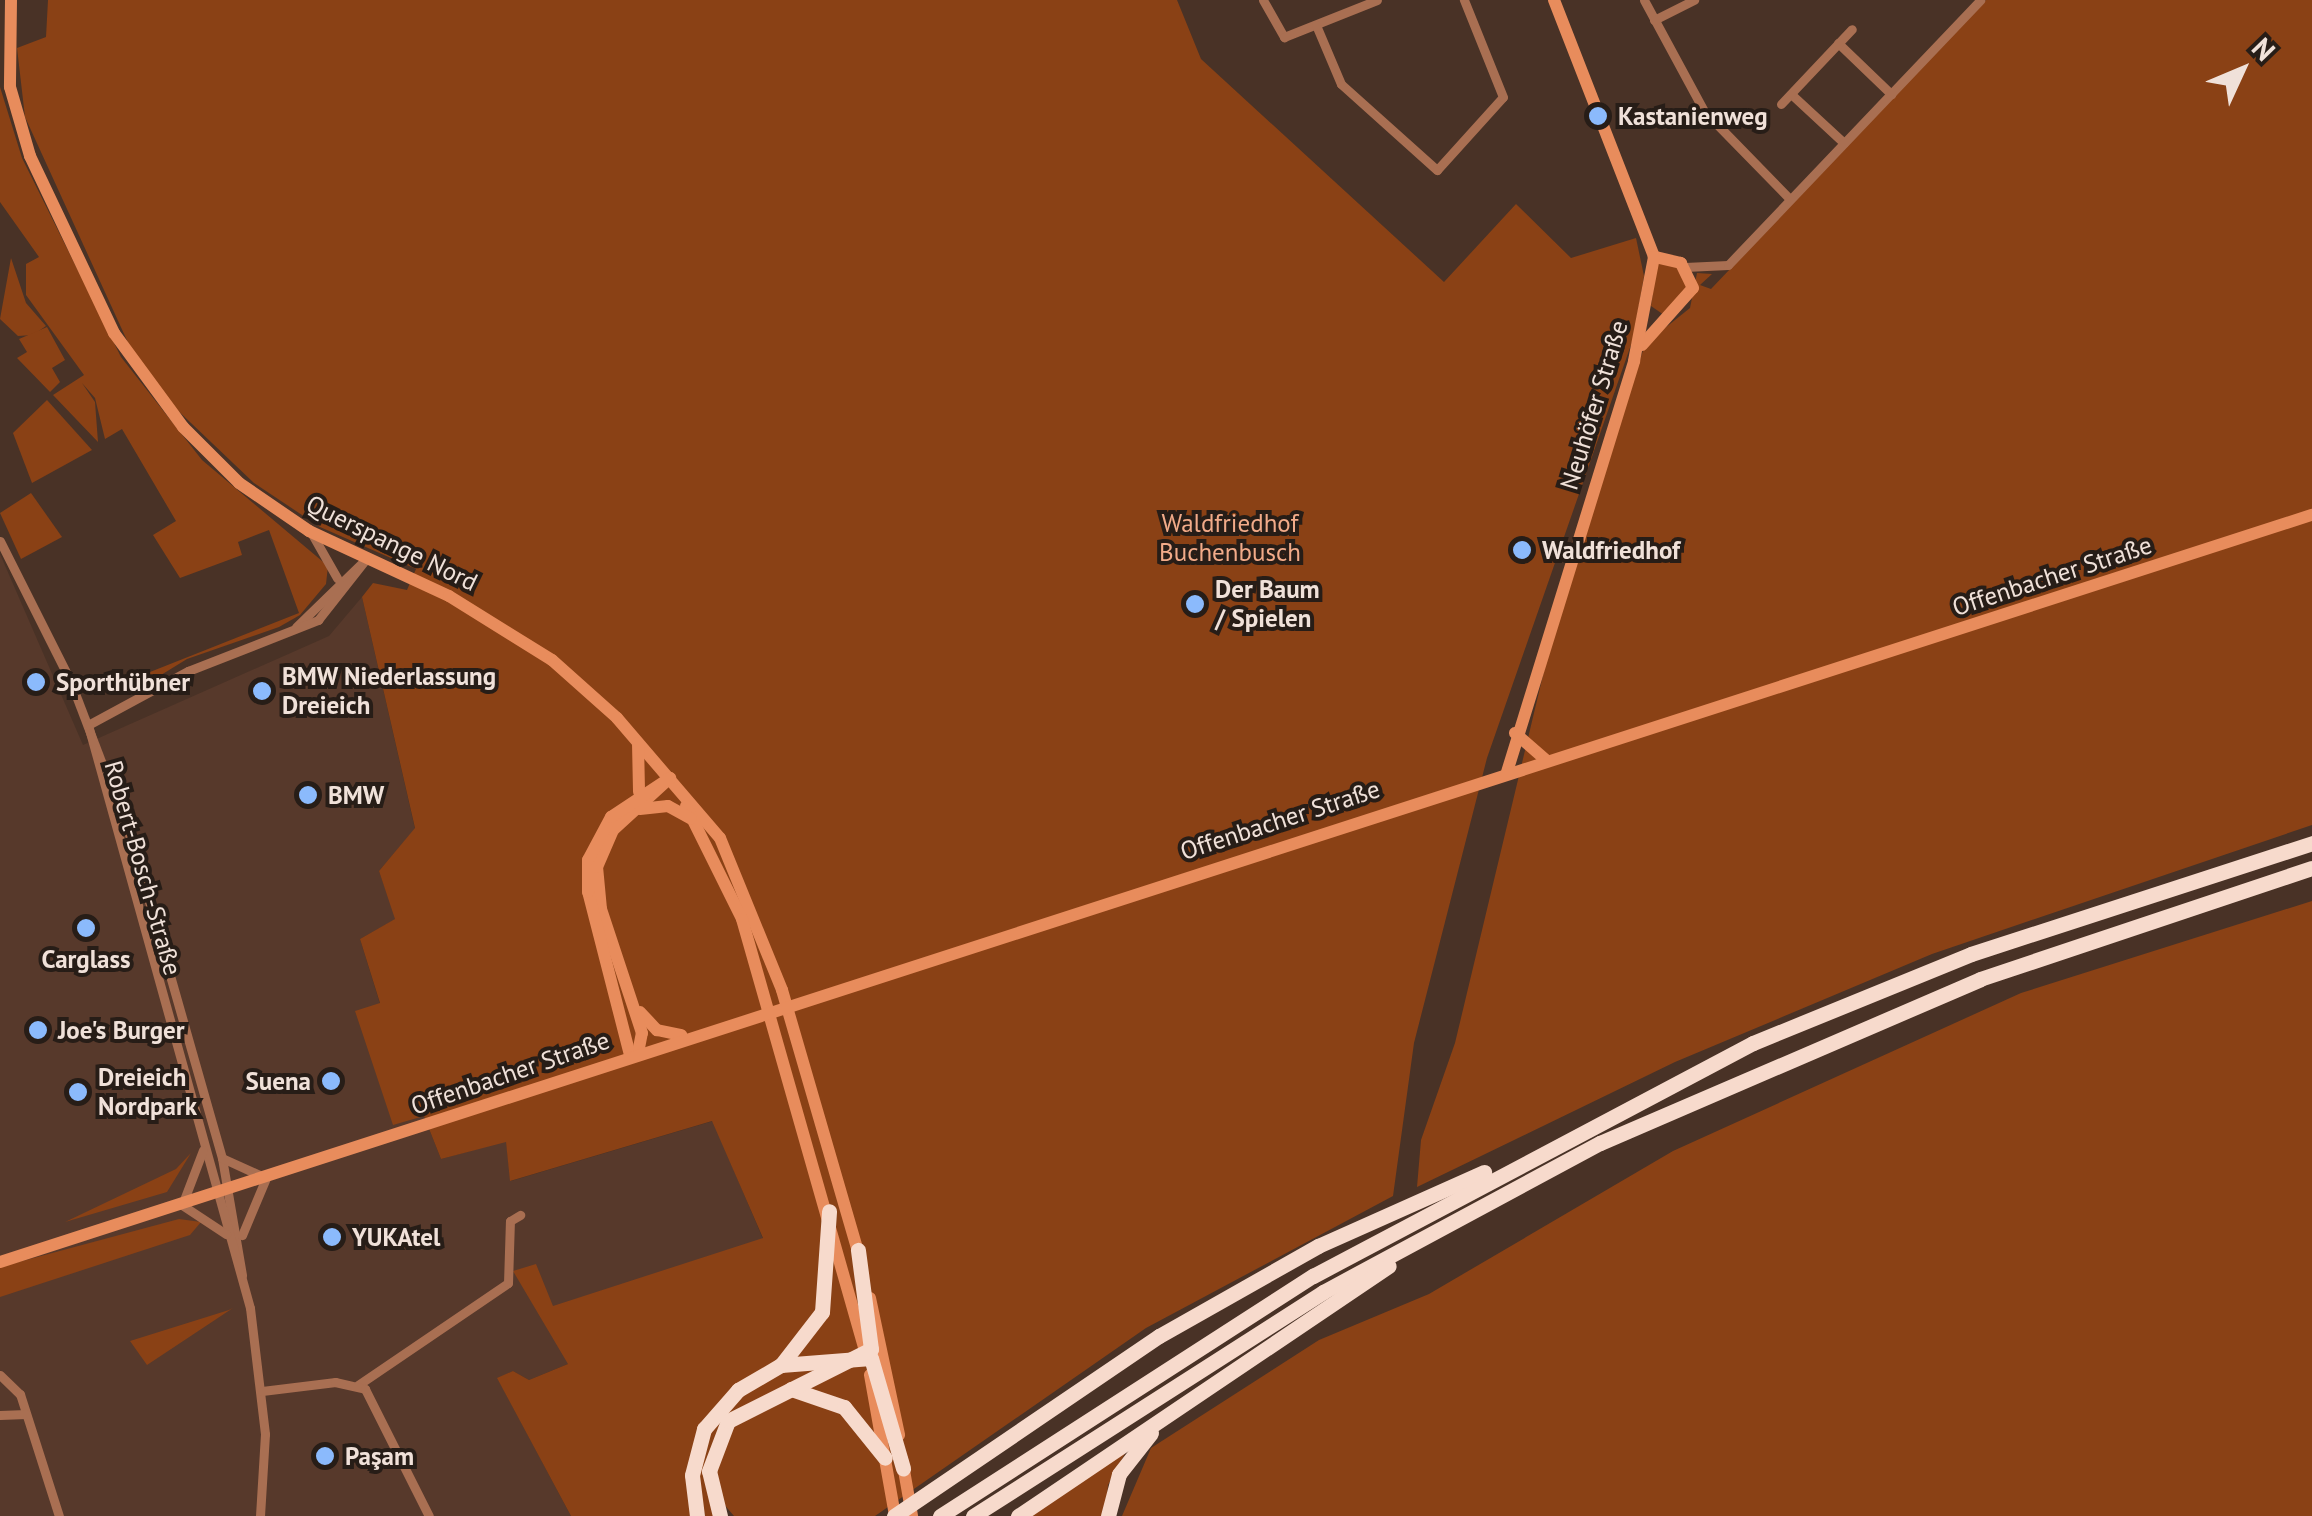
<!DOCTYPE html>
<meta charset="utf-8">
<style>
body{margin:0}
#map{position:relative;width:2312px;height:1516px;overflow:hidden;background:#493226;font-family:"PT Sans",sans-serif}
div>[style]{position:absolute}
.built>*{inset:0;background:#57392b}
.green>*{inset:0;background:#8a4115}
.street>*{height:9px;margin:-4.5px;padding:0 4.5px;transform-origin:4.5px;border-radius:4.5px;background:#a96f52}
.secondary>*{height:12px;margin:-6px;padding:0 6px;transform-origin:6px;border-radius:6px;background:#e88c5c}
.highway>*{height:15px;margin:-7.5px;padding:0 7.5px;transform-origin:7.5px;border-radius:7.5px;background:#f7dacc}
.dots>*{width:28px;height:28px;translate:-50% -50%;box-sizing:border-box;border:5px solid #271d17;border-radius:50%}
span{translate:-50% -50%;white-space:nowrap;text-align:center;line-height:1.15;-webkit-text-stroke:8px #271d17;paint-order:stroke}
.poi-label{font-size:25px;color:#f0e1d9;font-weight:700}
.left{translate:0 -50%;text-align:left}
.right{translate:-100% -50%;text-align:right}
.street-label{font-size:25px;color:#f0e1d9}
.park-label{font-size:25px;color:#f2ab89}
.north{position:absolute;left:2192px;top:20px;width:100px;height:100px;-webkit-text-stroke:8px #271d17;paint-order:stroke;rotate:46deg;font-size:28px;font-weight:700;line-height:40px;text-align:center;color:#f0e1d9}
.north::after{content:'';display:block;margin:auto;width:35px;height:45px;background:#f0e1d9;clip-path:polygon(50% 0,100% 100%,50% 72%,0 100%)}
</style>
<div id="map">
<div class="built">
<i style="clip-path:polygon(0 554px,83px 745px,329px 636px,362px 597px,415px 829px,379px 871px,396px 919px,360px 939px,380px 1004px,356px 1012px,424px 1116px,441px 1159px,506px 1141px,511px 1181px,713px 1121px,763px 1239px,656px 1274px,568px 1364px,529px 1380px,513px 1371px,498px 1379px,571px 1516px,0 1516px)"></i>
</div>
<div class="green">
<i style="clip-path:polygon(48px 0,1177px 0,1201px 59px,1444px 282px,1516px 204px,1571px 258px,1636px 238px,1644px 276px,1633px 339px,1487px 758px,1414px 1043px,1393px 1196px,1146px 1328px,875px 1516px,734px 1516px,722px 1502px,715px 1516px,705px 1516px,702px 1503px,693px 1516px,571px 1516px,497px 1378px,513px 1371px,529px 1380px,568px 1364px,513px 1271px,536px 1264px,553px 1306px,763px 1238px,712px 1121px,510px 1181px,506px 1142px,441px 1159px,424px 1116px,393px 1125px,355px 1011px,380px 1003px,360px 939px,395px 919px,379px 871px,415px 828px,362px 597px,373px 583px,407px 590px,416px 569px,320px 527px,254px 483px,170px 403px,130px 347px,25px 117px,17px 48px,46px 37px)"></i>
<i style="clip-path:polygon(1986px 0,2312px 0,2312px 825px,1932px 954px,1675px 1062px,1417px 1187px,1421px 1140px,1455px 1043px,1550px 646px,1645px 344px,1690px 308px,1697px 273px,1712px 274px,1700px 285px,1711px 289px)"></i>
<i style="clip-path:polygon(0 87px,22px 158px,121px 357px,202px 460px,328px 566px,326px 584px,300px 615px,279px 627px,187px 659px,148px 683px,150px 672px,299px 613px,269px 530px,238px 542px,242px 555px,180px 578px,153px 535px,176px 521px,122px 429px,105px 439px,95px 398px,82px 383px,95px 402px,98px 442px,53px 395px,84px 375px,26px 295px,26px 264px,39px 257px,0 202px)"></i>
<i style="clip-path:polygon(11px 258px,26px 303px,46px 326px,33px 335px,18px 336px,0 319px)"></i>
<i style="clip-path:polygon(1657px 263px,1675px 265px,1688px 286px,1664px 315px,1651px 306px)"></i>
<i style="clip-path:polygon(47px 327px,65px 360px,52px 368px,60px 382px,50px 392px,17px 358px,27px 352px,19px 339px)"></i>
<i style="clip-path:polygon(47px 400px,92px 450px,32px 483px,13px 433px)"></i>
<i style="clip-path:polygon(31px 493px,62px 537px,21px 559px,0 513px)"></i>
<i style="clip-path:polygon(2312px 901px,2312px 1516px,1122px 1516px,1151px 1448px,1319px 1340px,1429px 1294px,1673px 1151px,2021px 993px)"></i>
<i style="clip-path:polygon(191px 1153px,167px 1192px,65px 1222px,176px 1169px)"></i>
<i style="clip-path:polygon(179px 1219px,201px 1222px,190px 1235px,0 1297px,0 1267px)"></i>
<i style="clip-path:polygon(233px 1308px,147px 1365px,130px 1341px,229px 1310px)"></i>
<i style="clip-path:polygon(1128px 1448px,1108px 1485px,1105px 1516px,1026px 1516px)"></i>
</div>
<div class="street">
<i style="left:1263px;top:0;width:43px;rotate:60.4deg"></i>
<i style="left:1284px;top:37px;width:100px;rotate:-21.7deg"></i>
<i style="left:1644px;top:0;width:126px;rotate:61.6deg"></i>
<i style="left:1704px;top:111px;width:123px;rotate:45.7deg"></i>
<i style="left:1654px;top:20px;width:45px;rotate:-26.6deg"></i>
<i style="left:1316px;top:25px;width:64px;rotate:67deg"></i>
<i style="left:1341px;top:84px;width:129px;rotate:41.9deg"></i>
<i style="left:1437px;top:170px;width:98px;rotate:-47.9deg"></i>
<i style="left:1503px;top:97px;width:105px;rotate:-111.9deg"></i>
<i style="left:1838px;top:43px;width:74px;rotate:43.9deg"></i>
<i style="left:1791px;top:94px;width:72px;rotate:42.8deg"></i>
<i style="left:1781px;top:104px;width:103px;rotate:-46.6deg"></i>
<i style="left:1685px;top:267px;width:43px;rotate:-2.7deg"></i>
<i style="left:1728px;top:265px;width:366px;rotate:-46.4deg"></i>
<i style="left:312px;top:534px;width:51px;rotate:60.4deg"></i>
<i style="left:0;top:541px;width:156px;rotate:63.3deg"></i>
<i style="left:70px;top:680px;width:173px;rotate:69.1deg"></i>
<i style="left:132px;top:842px;width:329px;rotate:74.1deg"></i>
<i style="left:222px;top:1158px;width:119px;rotate:80.3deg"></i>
<i style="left:296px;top:627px;width:98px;rotate:-44.2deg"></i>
<i style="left:88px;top:725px;width:605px;rotate:74.47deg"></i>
<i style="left:250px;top:1308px;width:127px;rotate:83.2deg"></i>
<i style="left:265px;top:1434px;width:82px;rotate:93.5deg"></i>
<i style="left:88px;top:725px;width:114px;rotate:-28.4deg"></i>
<i style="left:188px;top:671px;width:140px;rotate:-21.4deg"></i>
<i style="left:318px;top:620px;width:78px;rotate:-51.8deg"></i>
<i style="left:203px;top:1150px;width:59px;rotate:110.9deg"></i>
<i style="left:182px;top:1205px;width:53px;rotate:33.4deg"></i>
<i style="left:222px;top:1158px;width:48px;rotate:24.4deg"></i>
<i style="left:266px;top:1178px;width:62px;rotate:112.8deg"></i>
<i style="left:0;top:1375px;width:28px;rotate:44deg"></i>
<i style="left:20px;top:1394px;width:128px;rotate:72.3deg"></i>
<i style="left:358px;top:1385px;width:181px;rotate:-34.2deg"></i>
<i style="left:508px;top:1283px;width:62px;rotate:-88.2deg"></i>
<i style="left:510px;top:1221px;width:12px;rotate:-31deg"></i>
<i style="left:262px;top:1391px;width:74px;rotate:-7deg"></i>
<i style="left:335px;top:1382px;width:31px;rotate:13deg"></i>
<i style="left:365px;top:1389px;width:142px;rotate:63.3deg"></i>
<i style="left:0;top:1415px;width:26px;rotate:-2deg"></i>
</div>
<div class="secondary">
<i style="left:11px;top:0;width:87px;rotate:90.7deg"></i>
<i style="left:10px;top:87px;width:72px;rotate:73.8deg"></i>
<i style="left:30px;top:156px;width:196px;rotate:64.6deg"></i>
<i style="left:114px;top:333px;width:117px;rotate:53.7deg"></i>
<i style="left:183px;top:427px;width:79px;rotate:45deg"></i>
<i style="left:239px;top:483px;width:85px;rotate:34.4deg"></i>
<i style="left:309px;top:531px;width:154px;rotate:24.9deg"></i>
<i style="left:449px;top:596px;width:121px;rotate:31.9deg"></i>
<i style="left:552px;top:660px;width:87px;rotate:41.7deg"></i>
<i style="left:617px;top:718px;width:158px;rotate:49.4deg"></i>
<i style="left:720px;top:838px;width:164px;rotate:67.8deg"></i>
<i style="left:782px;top:990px;width:280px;rotate:73.8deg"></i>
<i style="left:1554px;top:0;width:276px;rotate:68.7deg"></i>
<i style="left:1642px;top:345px;width:76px;rotate:-48.2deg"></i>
<i style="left:1693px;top:288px;width:28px;rotate:-116deg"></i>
<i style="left:1681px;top:263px;width:28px;rotate:-167deg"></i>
<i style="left:1515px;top:733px;width:41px;rotate:41.1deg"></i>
<i style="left:638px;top:743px;width:49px;rotate:88.8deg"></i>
<i style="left:1507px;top:772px;width:430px;rotate:-72.8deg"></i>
<i style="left:1634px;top:361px;width:106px;rotate:-79.1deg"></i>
<i style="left:686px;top:806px;width:126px;rotate:63.6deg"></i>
<i style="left:742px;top:919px;width:449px;rotate:74.1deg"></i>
<i style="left:640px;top:809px;width:28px;rotate:-6deg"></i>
<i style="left:668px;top:806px;width:26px;rotate:29deg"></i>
<i style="left:640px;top:1012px;width:25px;rotate:47deg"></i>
<i style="left:657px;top:1030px;width:25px;rotate:12deg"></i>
<i style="left:638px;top:1053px;width:20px;rotate:-79deg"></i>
<i style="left:642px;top:1033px;width:131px;rotate:-108.3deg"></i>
<i style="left:601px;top:909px;width:42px;rotate:-95.4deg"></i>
<i style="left:597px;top:867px;width:40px;rotate:-66.6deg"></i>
<i style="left:613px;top:830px;width:77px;rotate:-42.4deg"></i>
<i style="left:630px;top:1055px;width:168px;rotate:-104.4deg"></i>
<i style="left:588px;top:892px;width:32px;rotate:-90deg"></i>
<i style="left:588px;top:860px;width:49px;rotate:-61.9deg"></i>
<i style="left:611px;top:817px;width:71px;rotate:-33.5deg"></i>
<i style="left:0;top:1262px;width:2430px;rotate:-17.91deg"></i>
<i style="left:870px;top:1298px;width:140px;rotate:78deg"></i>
<i style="left:870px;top:1375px;width:143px;rotate:79.9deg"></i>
<i style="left:902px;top:1459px;width:58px;rotate:80deg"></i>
</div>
<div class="highway">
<i style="left:781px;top:1365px;width:67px;rotate:-52.3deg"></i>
<i style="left:822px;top:1312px;width:101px;rotate:-86deg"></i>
<i style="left:791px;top:1389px;width:56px;rotate:18.8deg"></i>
<i style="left:844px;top:1407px;width:65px;rotate:51.2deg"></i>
<i style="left:697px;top:1516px;width:41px;rotate:-97deg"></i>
<i style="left:692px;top:1475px;width:48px;rotate:-75.4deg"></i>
<i style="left:704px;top:1429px;width:52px;rotate:-48.9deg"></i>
<i style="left:738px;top:1390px;width:50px;rotate:-30.2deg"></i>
<i style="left:781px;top:1365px;width:90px;rotate:-4.4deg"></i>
<i style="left:871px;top:1358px;width:115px;rotate:73.8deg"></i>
<i style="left:720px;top:1516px;width:46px;rotate:-103.7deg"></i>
<i style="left:709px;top:1471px;width:53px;rotate:-69.2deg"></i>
<i style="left:728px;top:1421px;width:160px;rotate:-26.7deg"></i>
<i style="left:871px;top:1349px;width:100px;rotate:-97.5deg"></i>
<i style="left:894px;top:1516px;width:320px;rotate:-34.2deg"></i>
<i style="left:1159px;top:1336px;width:183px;rotate:-29.5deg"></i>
<i style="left:1318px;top:1246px;width:182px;rotate:-24deg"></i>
<i style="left:940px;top:1516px;width:444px;rotate:-32.8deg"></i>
<i style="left:1313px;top:1276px;width:498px;rotate:-27.9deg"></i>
<i style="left:1753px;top:1043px;width:235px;rotate:-22.2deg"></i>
<i style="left:1971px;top:954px;width:359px;rotate:-18deg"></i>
<i style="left:973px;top:1516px;width:416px;rotate:-32.6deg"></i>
<i style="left:1323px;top:1292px;width:315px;rotate:-28.3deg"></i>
<i style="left:1600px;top:1143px;width:414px;rotate:-23.3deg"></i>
<i style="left:1980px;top:979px;width:350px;rotate:-18.5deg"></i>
<i style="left:1018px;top:1516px;width:447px;rotate:-34deg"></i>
<i style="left:1108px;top:1516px;width:43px;rotate:-75.3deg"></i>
<i style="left:1119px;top:1474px;width:52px;rotate:-52deg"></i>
</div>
<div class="dots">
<i style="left:1598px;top:116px;background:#8bbafc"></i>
<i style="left:1522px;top:550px;background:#8bbafc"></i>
<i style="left:1195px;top:604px;background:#8bbafc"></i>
<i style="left:36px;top:682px;background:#8bbafc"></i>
<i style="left:262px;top:691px;background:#8bbafc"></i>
<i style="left:308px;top:795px;background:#8bbafc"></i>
<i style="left:86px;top:928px;background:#8bbafc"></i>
<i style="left:38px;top:1030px;background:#8bbafc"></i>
<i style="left:331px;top:1081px;background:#8bbafc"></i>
<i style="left:78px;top:1092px;background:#8bbafc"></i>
<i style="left:332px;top:1237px;background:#8bbafc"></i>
<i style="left:325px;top:1456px;background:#8bbafc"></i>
</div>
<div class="poi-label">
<span class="left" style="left:1618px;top:116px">Kastanienweg</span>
<span class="left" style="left:1542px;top:550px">Waldfriedhof</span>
<span class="left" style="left:1215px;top:604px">Der Baum<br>/ Spielen</span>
<span class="left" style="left:282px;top:691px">BMW Niederlassung<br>Dreieich</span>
<span class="left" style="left:56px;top:682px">Sporthübner</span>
<span class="left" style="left:328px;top:795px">BMW</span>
<span style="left:86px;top:959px">Carglass</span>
<span class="left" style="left:58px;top:1030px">Joe's Burger</span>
<span class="left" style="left:98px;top:1092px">Dreieich<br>Nordpark</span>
<span class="right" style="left:311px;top:1081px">Suena</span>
<span class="left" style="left:352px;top:1237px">YUKAtel</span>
<span class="left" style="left:345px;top:1456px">Paşam</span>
</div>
<div class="street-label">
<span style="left:1594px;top:405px;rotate:-73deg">Neuhöfer Straße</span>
<span style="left:392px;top:543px;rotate:26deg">Querspange Nord</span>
<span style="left:2052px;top:576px;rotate:-18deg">Offenbacher Straße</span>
<span style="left:1280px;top:820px;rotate:-18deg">Offenbacher Straße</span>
<span style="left:143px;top:868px;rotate:74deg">Robert-Bosch-Straße</span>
<span style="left:510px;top:1073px;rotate:-19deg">Offenbacher Straße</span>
</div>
<div class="park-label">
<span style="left:1230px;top:538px">Waldfriedhof<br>Buchenbusch</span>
</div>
<div class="north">N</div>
</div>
